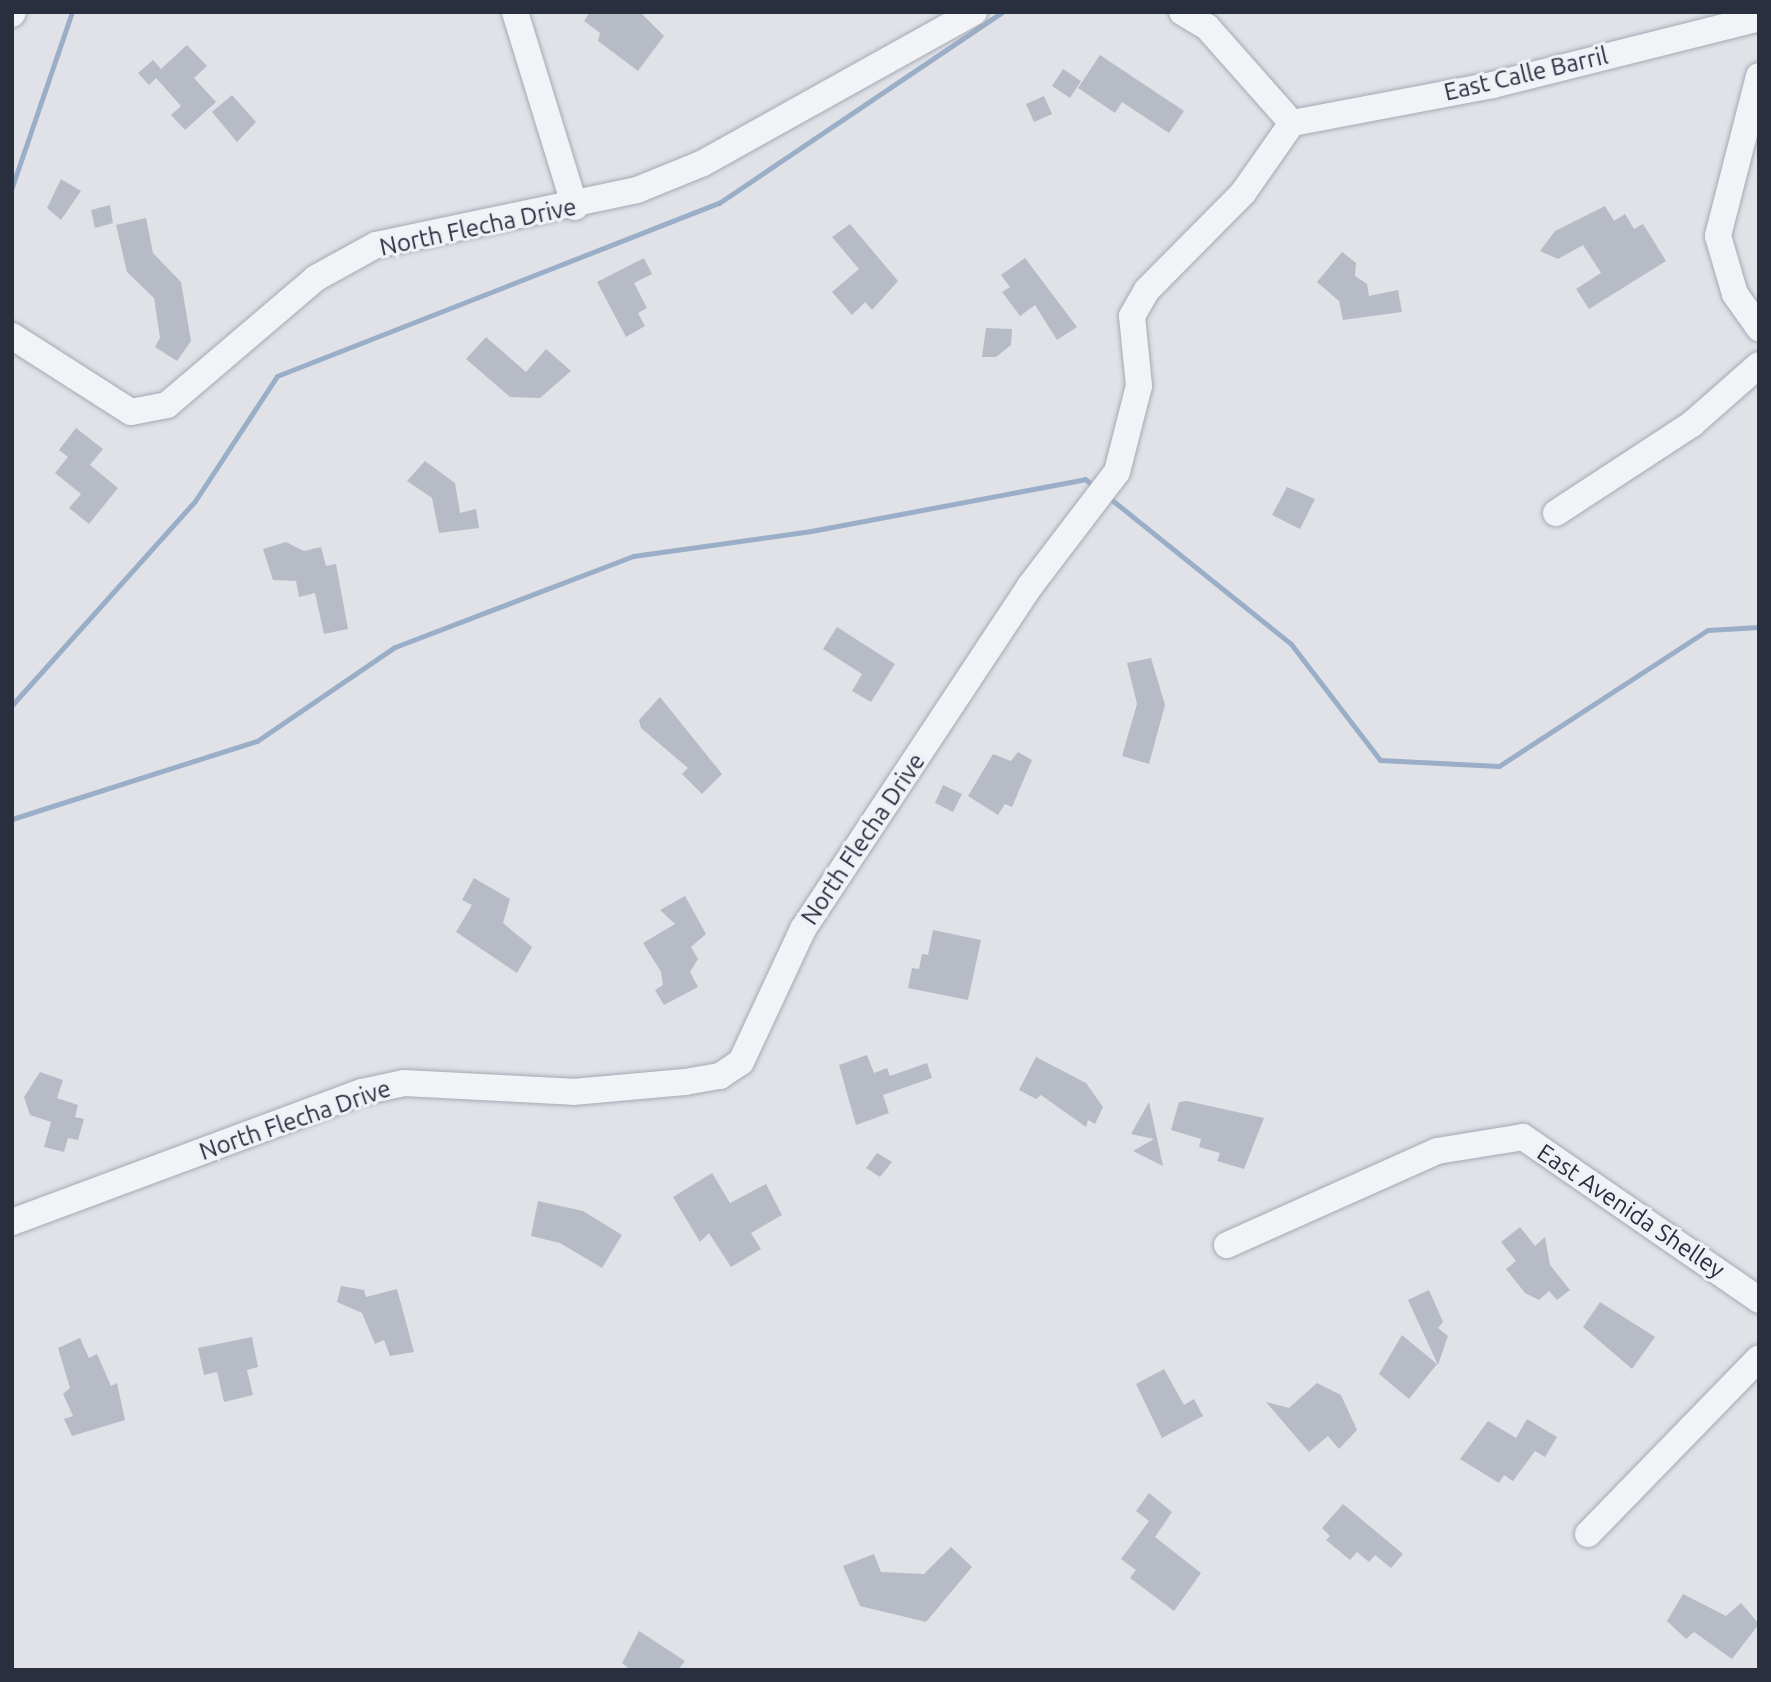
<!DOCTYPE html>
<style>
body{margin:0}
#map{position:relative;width:1771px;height:1682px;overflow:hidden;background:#e0e2e8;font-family:Ubuntu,sans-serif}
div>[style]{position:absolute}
.stream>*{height:5px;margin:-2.5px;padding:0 2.5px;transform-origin:2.5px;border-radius:2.5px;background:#9baec8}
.building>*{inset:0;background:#b7bbc5}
.roads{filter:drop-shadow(0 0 2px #a5a9b2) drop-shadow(0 0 2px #a5a9b2)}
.minor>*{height:26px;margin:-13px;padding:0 13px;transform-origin:13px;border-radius:13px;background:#f2f3f7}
span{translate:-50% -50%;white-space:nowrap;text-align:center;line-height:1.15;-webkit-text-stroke:6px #eff1f6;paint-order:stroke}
.street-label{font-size:24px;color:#292f3f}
.frame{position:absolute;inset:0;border:14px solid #292f3f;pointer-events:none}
</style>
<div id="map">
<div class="stream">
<i style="left:12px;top:187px;width:185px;rotate:-71.1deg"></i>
<i style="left:1107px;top:496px;width:236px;rotate:38.8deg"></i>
<i style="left:1291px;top:644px;width:146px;rotate:52.5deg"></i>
<i style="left:1380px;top:760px;width:119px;rotate:2.9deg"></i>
<i style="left:1499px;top:766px;width:249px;rotate:-33.1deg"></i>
<i style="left:1708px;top:630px;width:51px;rotate:-3.4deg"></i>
<i style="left:12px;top:705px;width:274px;rotate:-48.1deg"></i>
<i style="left:195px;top:501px;width:149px;rotate:-56.7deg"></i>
<i style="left:277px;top:376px;width:475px;rotate:-21.4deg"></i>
<i style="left:719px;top:203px;width:341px;rotate:-34deg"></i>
<i style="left:12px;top:819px;width:257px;rotate:-17.7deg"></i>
<i style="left:257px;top:741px;width:167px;rotate:-34.3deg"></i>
<i style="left:395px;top:647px;width:255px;rotate:-20.9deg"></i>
<i style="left:633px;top:556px;width:180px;rotate:-8deg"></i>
<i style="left:811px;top:531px;width:279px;rotate:-10.7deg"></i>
<i style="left:1085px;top:479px;width:14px;rotate:39deg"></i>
</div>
<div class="building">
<i style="clip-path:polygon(590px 12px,640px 12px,664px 36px,638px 71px,598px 41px,600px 33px,584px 21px)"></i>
<i style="clip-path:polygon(187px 45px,207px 66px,194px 78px,216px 102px,185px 130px,171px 115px,181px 106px,156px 78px,149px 85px,138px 73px,153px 60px,161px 69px)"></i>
<i style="clip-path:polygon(1100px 55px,1184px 111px,1169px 133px,1122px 102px,1115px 113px,1078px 88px)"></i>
<i style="clip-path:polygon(1063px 69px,1081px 81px,1070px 98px,1052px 86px)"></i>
<i style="clip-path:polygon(232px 95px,256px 122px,237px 142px,212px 112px)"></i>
<i style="clip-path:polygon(1044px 96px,1052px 114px,1034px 122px,1026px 104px)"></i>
<i style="clip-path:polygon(61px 179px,81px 191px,61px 220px,47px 208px)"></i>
<i style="clip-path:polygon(110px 205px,113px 223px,95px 228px,91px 210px)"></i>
<i style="clip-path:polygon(1605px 206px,1614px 221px,1625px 214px,1634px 229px,1643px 224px,1666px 261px,1589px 309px,1576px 289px,1601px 273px,1583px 245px,1558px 259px,1540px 251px,1555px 231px)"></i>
<i style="clip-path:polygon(146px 218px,153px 253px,181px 282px,191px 341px,177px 361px,155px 347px,160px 338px,154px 298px,127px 272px,116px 225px)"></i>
<i style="clip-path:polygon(850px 224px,898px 281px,872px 310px,865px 302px,852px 315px,832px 292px,859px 269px,832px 237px)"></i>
<i style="clip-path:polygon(1342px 252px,1356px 263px,1355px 276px,1367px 284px,1369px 296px,1398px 290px,1402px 312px,1343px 320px,1339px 301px,1317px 282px)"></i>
<i style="clip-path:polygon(644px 258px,652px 274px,634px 283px,647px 308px,638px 313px,645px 326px,626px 337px,597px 282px)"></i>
<i style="clip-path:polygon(1025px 258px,1077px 327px,1057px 340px,1035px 305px,1020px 316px,1002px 292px,1010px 287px,1001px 275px)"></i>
<i style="clip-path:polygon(986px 328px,1012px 329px,1011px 345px,996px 357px,982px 357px)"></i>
<i style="clip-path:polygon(486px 337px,526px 372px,546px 349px,571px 371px,540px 398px,510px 397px,466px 359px)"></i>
<i style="clip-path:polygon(76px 428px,103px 449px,90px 465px,118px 488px,89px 524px,69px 508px,81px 494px,55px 473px,68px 457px,59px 450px)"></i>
<i style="clip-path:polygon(425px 461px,455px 483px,460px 513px,476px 509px,479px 528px,439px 533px,432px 498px,407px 481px)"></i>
<i style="clip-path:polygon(1287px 487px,1315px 499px,1300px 529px,1272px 515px)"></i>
<i style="clip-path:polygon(286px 542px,304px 551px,321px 547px,326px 566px,336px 564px,348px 629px,324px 634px,315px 593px,299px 597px,296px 581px,273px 580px,263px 549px)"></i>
<i style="clip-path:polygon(837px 627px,895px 664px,871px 702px,852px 691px,862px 674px,823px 649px)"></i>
<i style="clip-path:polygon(1151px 658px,1165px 705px,1149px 764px,1122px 756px,1137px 704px,1127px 663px)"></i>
<i style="clip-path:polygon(660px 697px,722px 774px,702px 794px,682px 774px,688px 768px,641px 728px,639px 720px)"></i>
<i style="clip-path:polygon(1018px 752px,1032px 760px,1012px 807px,1005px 804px,998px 815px,968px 796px,993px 754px,1011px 761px)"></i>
<i style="clip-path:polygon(943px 785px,962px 794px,953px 812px,935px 803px)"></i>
<i style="clip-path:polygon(474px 878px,510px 899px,503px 923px,532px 947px,517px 973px,456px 932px,472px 905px,462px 900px)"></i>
<i style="clip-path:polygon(685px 896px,706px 934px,691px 947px,698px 959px,690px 972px,698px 987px,664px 1005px,655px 990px,663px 985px,661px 972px,643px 943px,675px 924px,660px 910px)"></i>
<i style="clip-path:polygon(933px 930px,981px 940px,968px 1000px,908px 988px,912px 968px,919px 969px,922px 954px,928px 955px)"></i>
<i style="clip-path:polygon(867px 1055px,874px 1073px,887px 1068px,890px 1076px,927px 1063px,932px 1078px,883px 1095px,889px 1113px,856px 1125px,839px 1065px)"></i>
<i style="clip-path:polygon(1036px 1057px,1086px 1083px,1103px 1107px,1095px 1124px,1088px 1120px,1086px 1127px,1041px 1095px,1036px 1099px,1019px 1090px)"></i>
<i style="clip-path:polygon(40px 1072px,63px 1080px,57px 1098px,78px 1105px,75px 1117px,84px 1119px,78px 1140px,68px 1138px,64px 1152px,44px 1147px,51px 1122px,30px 1115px,24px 1097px)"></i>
<i style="clip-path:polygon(1187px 1101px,1264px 1118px,1244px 1169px,1217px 1161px,1220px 1153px,1199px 1147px,1201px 1139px,1171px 1130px,1179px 1102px)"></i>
<i style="clip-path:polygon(1149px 1102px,1157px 1138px,1163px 1166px,1133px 1151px,1154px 1139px,1131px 1134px)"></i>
<i style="clip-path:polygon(877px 1153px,892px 1162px,880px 1177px,866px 1168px)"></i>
<i style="clip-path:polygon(712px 1173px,730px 1203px,766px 1184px,782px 1215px,751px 1233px,761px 1249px,731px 1267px,709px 1233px,700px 1242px,673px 1197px)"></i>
<i style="clip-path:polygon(538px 1201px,583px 1211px,622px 1235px,602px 1268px,560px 1243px,531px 1236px)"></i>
<i style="clip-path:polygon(1520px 1227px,1535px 1246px,1545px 1237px,1550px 1265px,1570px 1290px,1557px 1300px,1549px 1291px,1539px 1300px,1525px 1293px,1506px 1269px,1516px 1261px,1501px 1242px)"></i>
<i style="clip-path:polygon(341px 1286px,364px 1290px,366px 1297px,397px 1289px,414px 1352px,390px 1356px,384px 1340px,375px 1344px,362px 1313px,337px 1302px)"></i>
<i style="clip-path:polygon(1429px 1290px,1443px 1322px,1438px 1328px,1448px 1336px,1438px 1365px,1408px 1300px)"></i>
<i style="clip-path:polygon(1600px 1302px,1655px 1337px,1632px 1369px,1583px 1327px)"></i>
<i style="clip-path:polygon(1402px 1335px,1437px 1364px,1409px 1399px,1379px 1374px)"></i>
<i style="clip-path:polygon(252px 1337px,258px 1367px,247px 1370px,253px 1395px,224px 1402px,217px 1372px,204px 1375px,198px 1348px)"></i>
<i style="clip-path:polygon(80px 1338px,89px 1358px,97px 1354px,111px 1386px,117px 1383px,125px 1420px,72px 1436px,64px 1419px,73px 1416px,63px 1394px,70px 1388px,58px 1348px)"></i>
<i style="clip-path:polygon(1164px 1369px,1184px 1405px,1194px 1399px,1203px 1416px,1162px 1438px,1136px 1384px)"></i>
<i style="clip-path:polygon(1317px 1383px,1341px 1395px,1357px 1430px,1339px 1449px,1328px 1436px,1309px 1452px,1266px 1402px,1289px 1408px)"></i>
<i style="clip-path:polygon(1527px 1419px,1557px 1437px,1545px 1457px,1535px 1451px,1513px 1481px,1504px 1475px,1499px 1483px,1460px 1459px,1488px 1421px,1516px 1438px)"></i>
<i style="clip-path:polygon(1149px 1493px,1172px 1512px,1155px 1537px,1201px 1573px,1174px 1611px,1130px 1578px,1136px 1570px,1121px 1559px,1149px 1521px,1136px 1511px)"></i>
<i style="clip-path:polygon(1343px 1504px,1403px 1554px,1391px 1568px,1375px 1555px,1369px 1562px,1357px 1552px,1350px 1560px,1326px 1540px,1330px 1536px,1322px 1528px)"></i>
<i style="clip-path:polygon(951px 1547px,972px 1567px,926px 1622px,860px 1606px,843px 1566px,874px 1554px,881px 1572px,924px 1574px)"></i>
<i style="clip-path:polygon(1683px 1594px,1726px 1616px,1741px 1603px,1759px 1624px,1732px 1659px,1694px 1632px,1686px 1639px,1667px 1621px)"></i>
<i style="clip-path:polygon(639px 1631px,685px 1661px,678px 1670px,631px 1670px,622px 1663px)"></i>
</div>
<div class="roads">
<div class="minor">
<i style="left:515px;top:12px;width:204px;rotate:72.9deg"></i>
<i style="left:12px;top:14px;width:2px;rotate:-63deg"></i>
<i style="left:1759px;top:76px;width:165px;rotate:104.4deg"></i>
<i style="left:1718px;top:236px;width:60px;rotate:73.7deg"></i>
<i style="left:1735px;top:294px;width:42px;rotate:54.8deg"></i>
<i style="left:1292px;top:123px;width:205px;rotate:-10.7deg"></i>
<i style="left:1493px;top:85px;width:274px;rotate:-14.1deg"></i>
<i style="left:12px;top:336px;width:141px;rotate:32.6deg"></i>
<i style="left:131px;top:412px;width:37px;rotate:-11deg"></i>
<i style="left:167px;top:405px;width:196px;rotate:-40.4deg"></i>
<i style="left:316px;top:278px;width:68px;rotate:-28.8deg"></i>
<i style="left:376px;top:245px;width:267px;rotate:-11.9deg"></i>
<i style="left:637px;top:190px;width:71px;rotate:-22.2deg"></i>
<i style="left:703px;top:163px;width:310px;rotate:-29.1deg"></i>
<i style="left:1556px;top:513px;width:163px;rotate:-33.2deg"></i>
<i style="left:1692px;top:424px;width:89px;rotate:-41.4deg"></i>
<i style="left:12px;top:1222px;width:373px;rotate:-20.4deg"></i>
<i style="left:362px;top:1092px;width:43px;rotate:-12.1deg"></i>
<i style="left:404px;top:1083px;width:169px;rotate:3deg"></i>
<i style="left:573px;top:1092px;width:112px;rotate:-5.1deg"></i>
<i style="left:685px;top:1082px;width:36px;rotate:-10deg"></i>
<i style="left:720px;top:1076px;width:25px;rotate:-34deg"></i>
<i style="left:741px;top:1062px;width:147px;rotate:-65deg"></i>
<i style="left:803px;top:929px;width:411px;rotate:-56.5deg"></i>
<i style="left:1030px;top:586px;width:143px;rotate:-52.7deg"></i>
<i style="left:1117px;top:472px;width:89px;rotate:-75.7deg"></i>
<i style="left:1139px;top:386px;width:70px;rotate:-95.7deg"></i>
<i style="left:1132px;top:316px;width:30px;rotate:-60deg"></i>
<i style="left:1147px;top:290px;width:136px;rotate:-45.3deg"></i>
<i style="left:1243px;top:193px;width:85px;rotate:-55deg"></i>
<i style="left:1292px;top:123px;width:128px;rotate:-131.5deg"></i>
<i style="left:1207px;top:27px;width:29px;rotate:-149deg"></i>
<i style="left:1227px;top:1245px;width:230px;rotate:-24.1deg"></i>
<i style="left:1437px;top:1151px;width:87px;rotate:-9.2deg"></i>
<i style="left:1523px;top:1137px;width:287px;rotate:34.6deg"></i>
<i style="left:1588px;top:1534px;width:245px;rotate:-45.8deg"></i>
</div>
</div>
<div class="street-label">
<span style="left:1526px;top:74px;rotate:-13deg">East Calle Barril</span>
<span style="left:478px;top:227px;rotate:-12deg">North Flecha Drive</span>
<span style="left:863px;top:839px;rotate:-56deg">North Flecha Drive</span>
<span style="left:295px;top:1120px;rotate:-19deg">North Flecha Drive</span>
<span style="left:1631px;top:1211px;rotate:34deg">East Avenida Shelley</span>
</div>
<div class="frame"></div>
</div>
